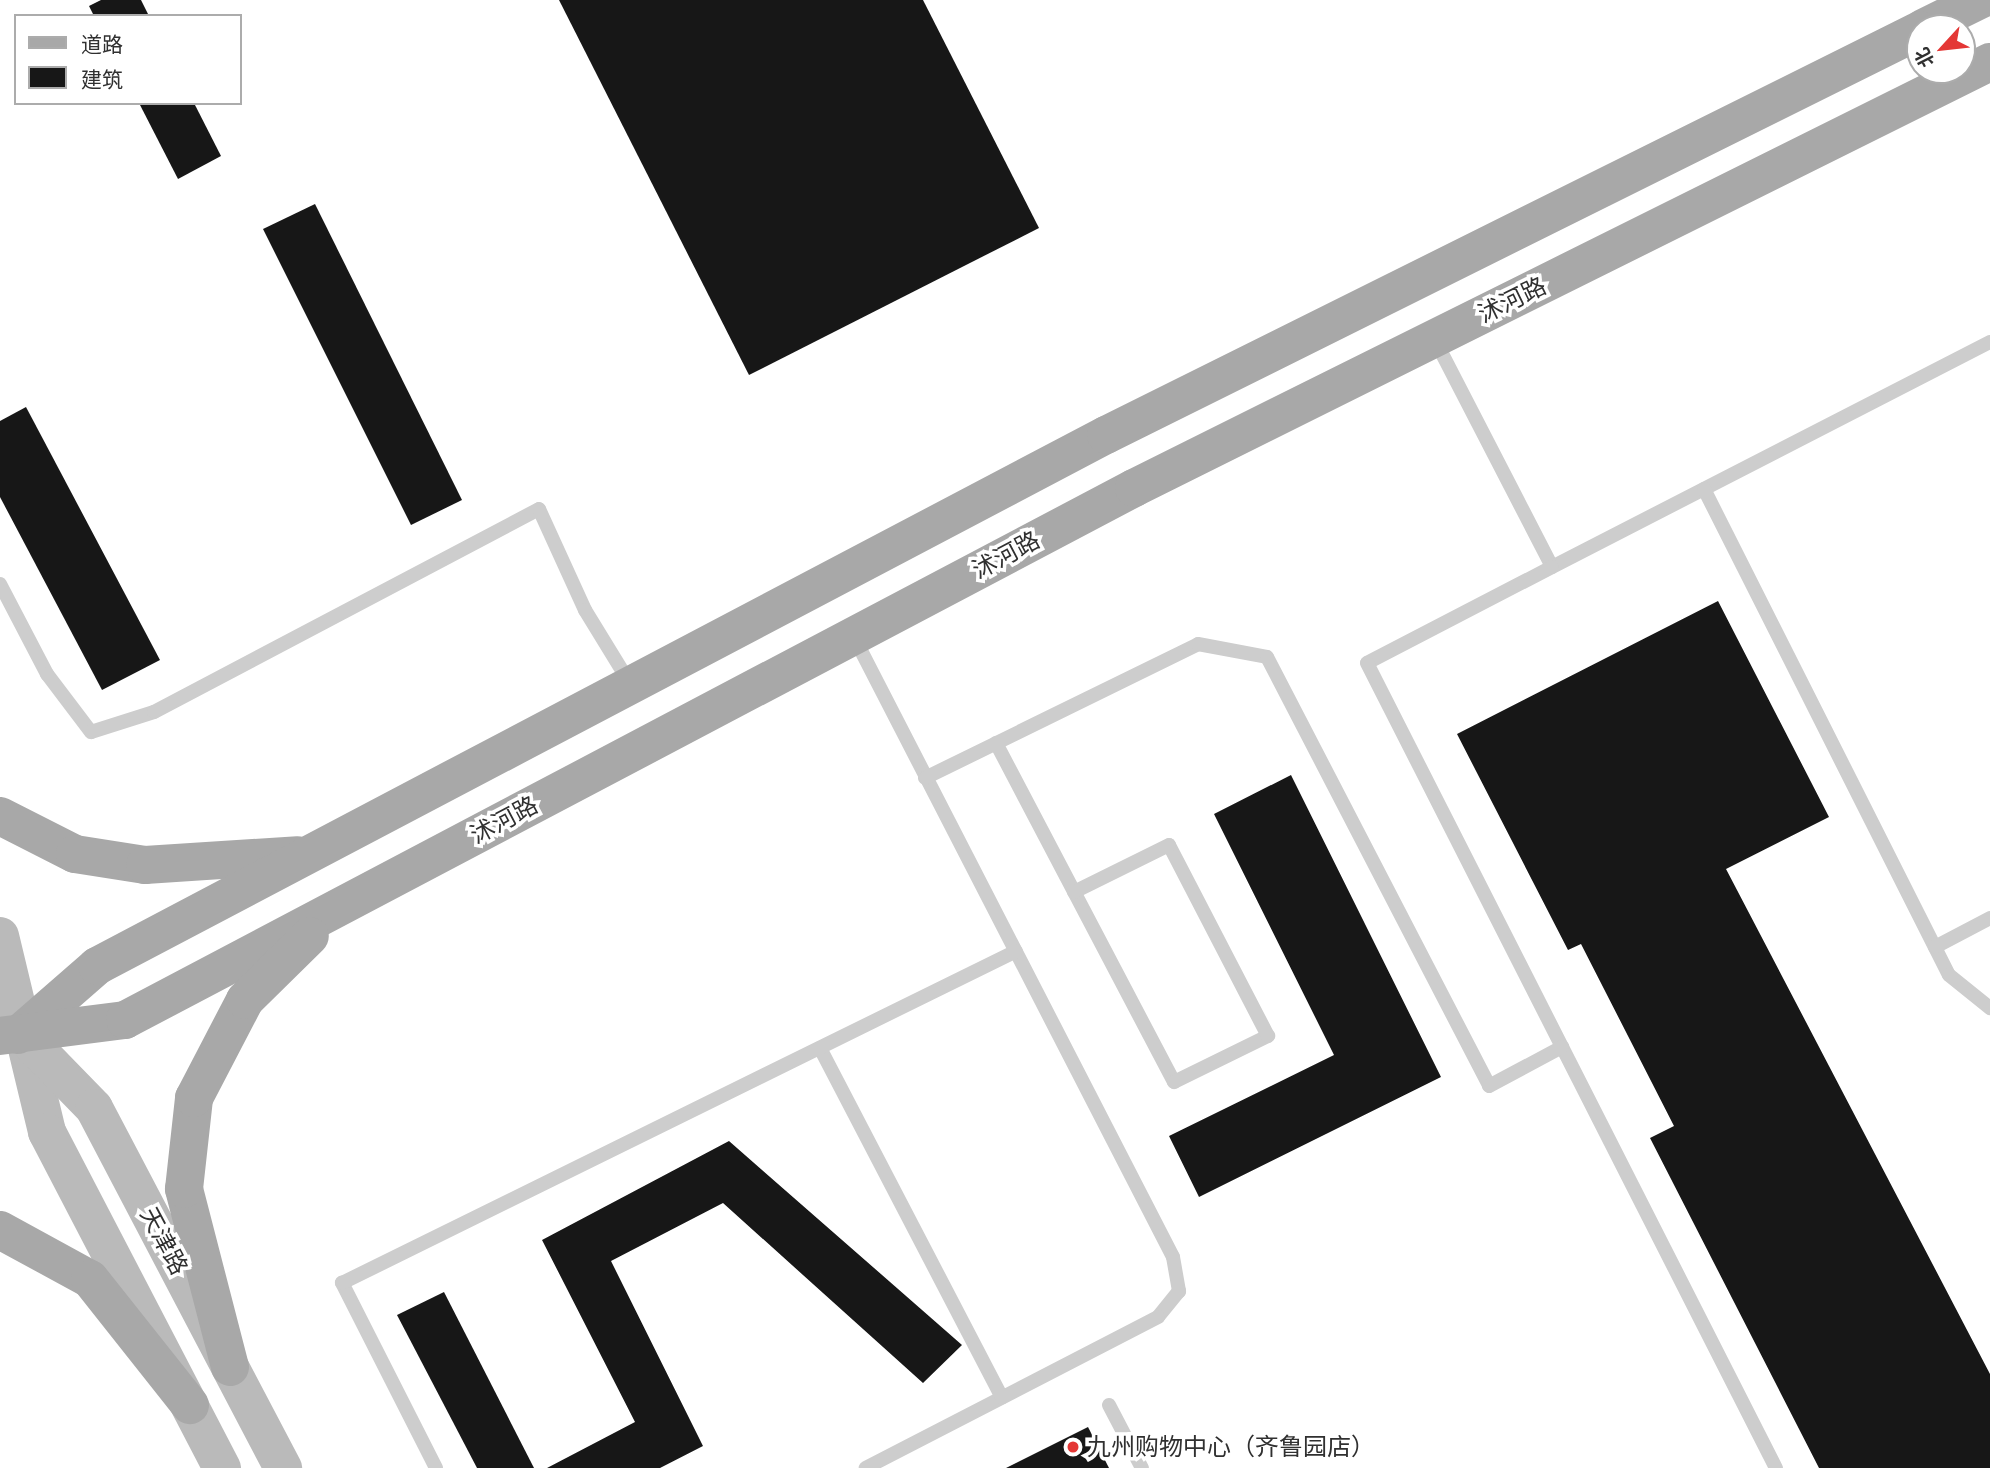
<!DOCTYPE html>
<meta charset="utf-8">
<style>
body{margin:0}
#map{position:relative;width:1990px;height:1468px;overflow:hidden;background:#fff;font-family:Quicksand,"Noto Sans SC",sans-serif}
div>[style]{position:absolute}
.building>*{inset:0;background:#171717}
.lane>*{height:14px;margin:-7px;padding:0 7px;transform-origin:7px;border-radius:7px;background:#cdcdcd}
.secondary>*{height:38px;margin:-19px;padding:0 19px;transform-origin:19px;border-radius:19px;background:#bababa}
.primary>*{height:38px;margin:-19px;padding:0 19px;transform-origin:19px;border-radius:19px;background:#a8a8a8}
.dots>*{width:19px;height:19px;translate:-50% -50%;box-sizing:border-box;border:4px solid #fff;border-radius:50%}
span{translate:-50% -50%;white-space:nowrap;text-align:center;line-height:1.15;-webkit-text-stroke:7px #fff;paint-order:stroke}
.street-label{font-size:24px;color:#303030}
.poi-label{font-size:24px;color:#303030}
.left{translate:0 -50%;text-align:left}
.legend{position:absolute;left:14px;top:14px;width:228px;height:91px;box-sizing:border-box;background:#fff;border:2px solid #acacac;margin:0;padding:9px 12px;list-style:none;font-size:21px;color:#303030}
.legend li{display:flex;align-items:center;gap:14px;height:35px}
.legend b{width:35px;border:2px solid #acacac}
.north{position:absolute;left:1906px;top:14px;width:70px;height:70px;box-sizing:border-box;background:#fff;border:2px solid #acacac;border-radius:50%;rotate:243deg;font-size:19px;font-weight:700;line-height:28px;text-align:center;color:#303030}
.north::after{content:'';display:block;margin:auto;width:24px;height:32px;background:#e43735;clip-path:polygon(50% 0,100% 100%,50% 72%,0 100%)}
</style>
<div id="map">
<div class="building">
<i style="clip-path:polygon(101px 0,141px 0,149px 16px,94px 16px,89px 6px)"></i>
<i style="clip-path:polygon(559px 0,923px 0,1039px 228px,749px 375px)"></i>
<i style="clip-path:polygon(139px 103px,194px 103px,221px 156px,178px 179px)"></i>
<i style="clip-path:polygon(315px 204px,462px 500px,411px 525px,263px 229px)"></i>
<i style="clip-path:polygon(26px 407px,160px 660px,102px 690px,0 497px,0 421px)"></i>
<i style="clip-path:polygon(1718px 601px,1829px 817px,1726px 869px,1990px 1374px,1990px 1468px,1819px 1468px,1650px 1138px,1674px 1126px,1581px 944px,1568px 950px,1457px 734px)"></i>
<i style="clip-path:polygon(1291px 775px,1441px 1077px,1199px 1197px,1169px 1136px,1334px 1055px,1214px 814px)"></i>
<i style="clip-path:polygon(729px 1141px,962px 1345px,923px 1383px,723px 1203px,611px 1261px,703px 1446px,660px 1468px,547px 1468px,635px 1422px,542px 1240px)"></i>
<i style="clip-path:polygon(444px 1292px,534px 1468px,477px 1468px,397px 1315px)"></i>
<i style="clip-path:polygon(1088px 1427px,1109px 1468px,1006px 1468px)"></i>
</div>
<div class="lane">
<i style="left:1435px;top:340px;width:255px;rotate:62.7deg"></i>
<i style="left:1552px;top:567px;width:492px;rotate:-27.2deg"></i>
<i style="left:1704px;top:489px;width:544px;rotate:63.25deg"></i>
<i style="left:1949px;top:975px;width:53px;rotate:38.8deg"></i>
<i style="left:1552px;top:567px;width:208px;rotate:152.6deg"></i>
<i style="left:1367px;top:663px;width:903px;rotate:63.07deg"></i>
<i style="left:0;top:584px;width:102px;rotate:62.4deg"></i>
<i style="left:47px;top:674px;width:73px;rotate:52.8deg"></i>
<i style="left:91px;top:732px;width:66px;rotate:-17.6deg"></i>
<i style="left:154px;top:712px;width:435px;rotate:-27.8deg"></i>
<i style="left:539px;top:509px;width:111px;rotate:65.5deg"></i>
<i style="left:585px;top:610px;width:88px;rotate:58.5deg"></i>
<i style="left:854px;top:637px;width:697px;rotate:62.77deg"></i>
<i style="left:1173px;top:1257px;width:35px;rotate:80deg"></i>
<i style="left:1179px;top:1291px;width:33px;rotate:129deg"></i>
<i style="left:1158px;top:1317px;width:329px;rotate:152.7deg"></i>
<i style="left:996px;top:743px;width:383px;rotate:62.3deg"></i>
<i style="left:1174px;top:1082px;width:105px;rotate:-26.1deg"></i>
<i style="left:1268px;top:1036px;width:215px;rotate:-117.4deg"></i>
<i style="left:1169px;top:845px;width:106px;rotate:153.7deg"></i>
<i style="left:925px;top:778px;width:304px;rotate:-26.1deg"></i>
<i style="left:1198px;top:644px;width:70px;rotate:10.7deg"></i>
<i style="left:1267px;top:657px;width:483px;rotate:62.6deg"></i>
<i style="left:1489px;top:1086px;width:83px;rotate:-28.1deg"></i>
<i style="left:1935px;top:947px;width:62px;rotate:-27.8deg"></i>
<i style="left:820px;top:1048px;width:394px;rotate:62.5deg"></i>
<i style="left:1109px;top:1405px;width:71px;rotate:62.4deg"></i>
<i style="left:436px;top:1468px;width:208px;rotate:-116.9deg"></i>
<i style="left:342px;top:1283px;width:751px;rotate:-26.22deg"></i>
</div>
<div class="secondary">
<i style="left:0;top:936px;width:202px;rotate:76.5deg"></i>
<i style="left:47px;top:1132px;width:379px;rotate:62.5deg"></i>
<i style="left:22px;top:1034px;width:103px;rotate:45.8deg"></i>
<i style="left:94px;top:1108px;width:407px;rotate:62.3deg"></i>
</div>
<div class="primary">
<i style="left:1923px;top:28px;width:64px;rotate:-26.2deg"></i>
<i style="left:0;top:816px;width:84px;rotate:26.9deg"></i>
<i style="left:75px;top:854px;width:71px;rotate:8.9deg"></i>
<i style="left:145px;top:865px;width:153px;rotate:-3.7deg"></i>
<i style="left:18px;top:1035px;width:105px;rotate:-41.1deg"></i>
<i style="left:97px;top:966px;width:1140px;rotate:-27.76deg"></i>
<i style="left:1106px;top:435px;width:909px;rotate:-26.45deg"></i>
<i style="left:0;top:1036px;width:126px;rotate:-7.3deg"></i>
<i style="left:125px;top:1020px;width:1141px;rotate:-27.8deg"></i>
<i style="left:1134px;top:488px;width:956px;rotate:-26.46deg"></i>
<i style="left:0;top:1230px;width:102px;rotate:28.6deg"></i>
<i style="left:90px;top:1279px;width:161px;rotate:51.6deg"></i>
<i style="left:230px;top:1367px;width:184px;rotate:-104.5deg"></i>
<i style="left:184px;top:1189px;width:92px;rotate:-83.7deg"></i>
<i style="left:194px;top:1098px;width:110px;rotate:-62.5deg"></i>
<i style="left:245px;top:1000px;width:91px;rotate:-44.6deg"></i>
</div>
<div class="dots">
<i style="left:1073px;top:1447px;background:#e43735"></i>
</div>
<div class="street-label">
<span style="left:1512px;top:300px;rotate:-26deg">沭河路</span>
<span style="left:1006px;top:555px;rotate:-28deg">沭河路</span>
<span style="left:504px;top:820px;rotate:-28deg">沭河路</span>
<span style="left:164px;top:1241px;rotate:62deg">天津路</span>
</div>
<div class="poi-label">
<span class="left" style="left:1087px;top:1447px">九州购物中心（齐鲁园店）</span>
</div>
<ul class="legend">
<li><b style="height:9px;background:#a8a8a8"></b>道路</li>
<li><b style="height:19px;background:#171717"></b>建筑</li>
</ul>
<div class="north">北</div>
</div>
